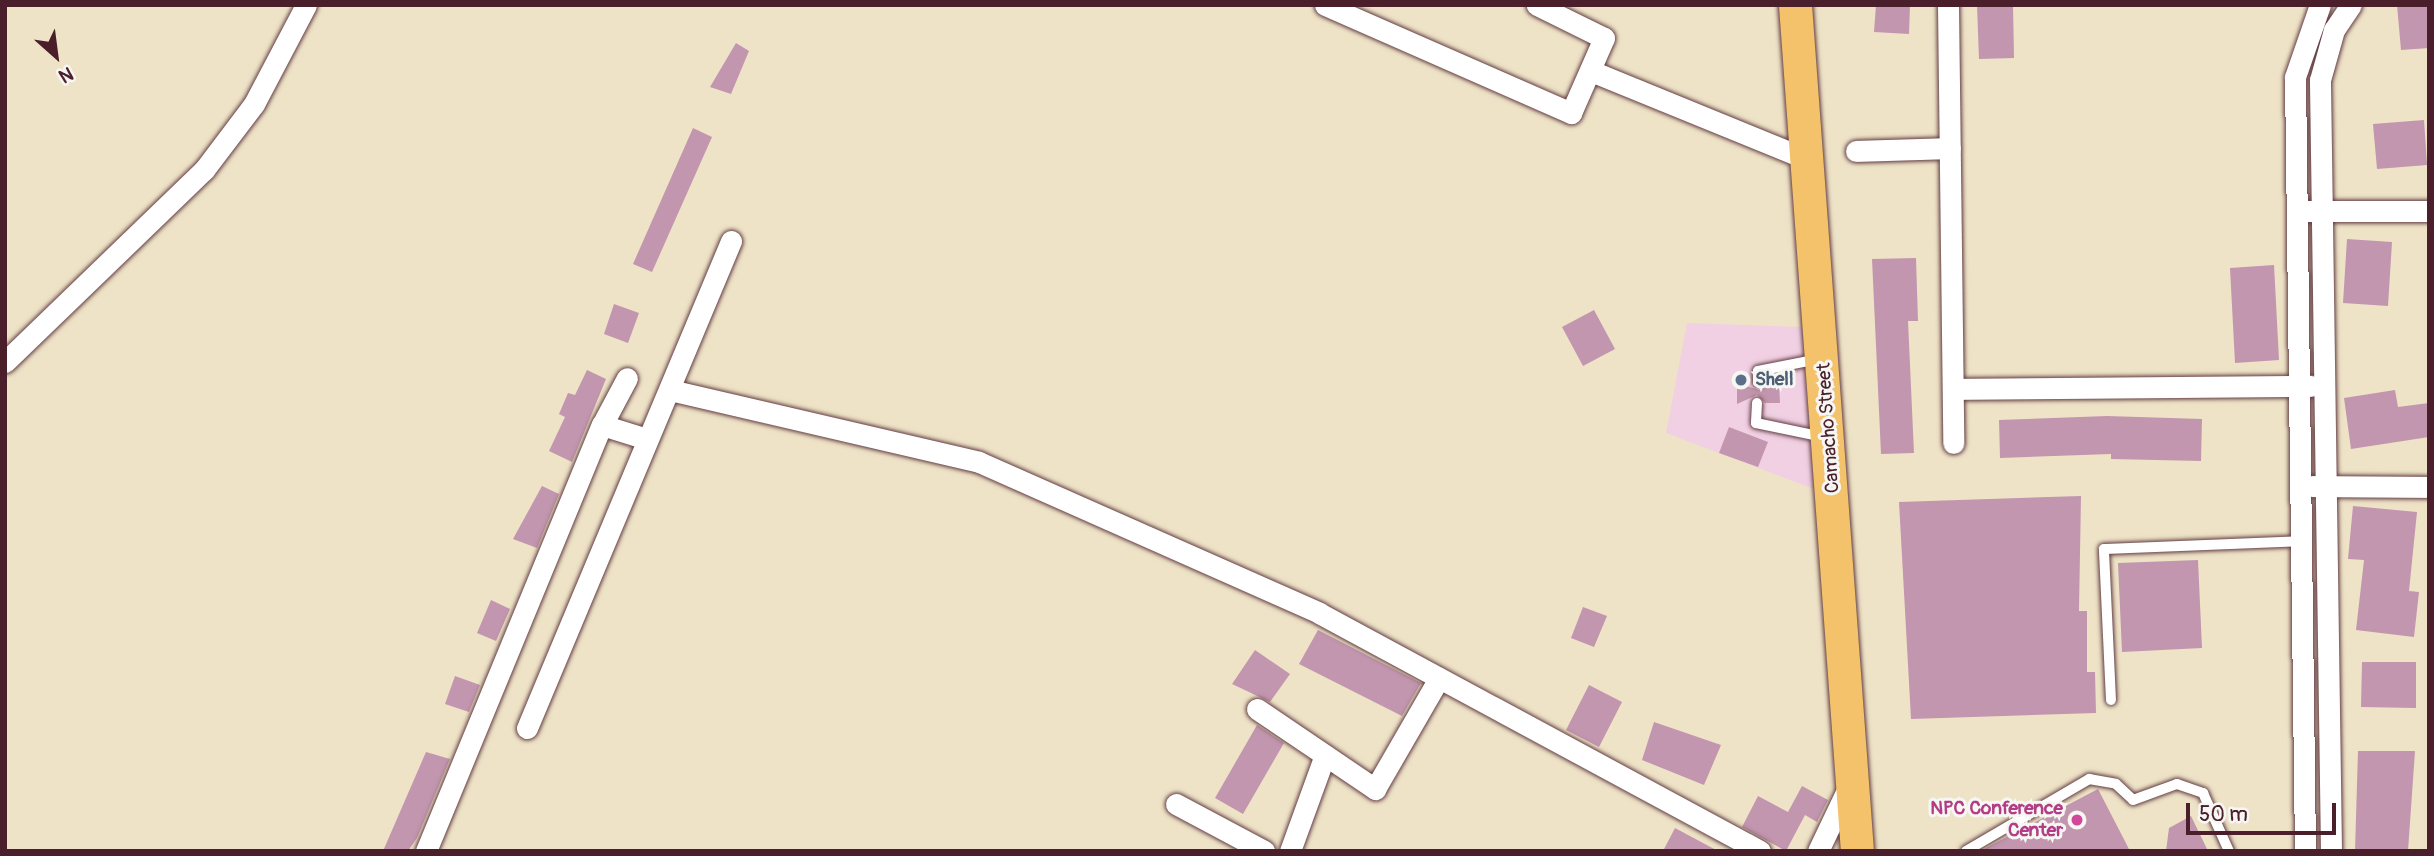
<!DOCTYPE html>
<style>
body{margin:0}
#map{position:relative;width:2434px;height:856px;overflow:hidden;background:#eee3c7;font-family:Pangolin,sans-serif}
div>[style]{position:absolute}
.built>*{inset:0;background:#f1d0e3}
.building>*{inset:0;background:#c296ae}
.roads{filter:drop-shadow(0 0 2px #633c42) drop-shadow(0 0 2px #633c42)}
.service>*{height:10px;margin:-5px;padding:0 5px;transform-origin:5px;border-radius:5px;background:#fff}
.minor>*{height:21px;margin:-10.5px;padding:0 10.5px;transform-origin:10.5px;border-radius:10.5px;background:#fff}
.primary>*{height:33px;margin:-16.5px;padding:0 16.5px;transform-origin:16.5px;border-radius:16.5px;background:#f3c26a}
.dots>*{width:19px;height:19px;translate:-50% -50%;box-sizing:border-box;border:4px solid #f6f6f2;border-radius:50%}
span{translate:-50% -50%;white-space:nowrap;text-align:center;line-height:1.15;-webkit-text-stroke:6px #f6f6f2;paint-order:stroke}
.service-label{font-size:19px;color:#4e5e75;font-weight:700}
.left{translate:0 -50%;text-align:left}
.street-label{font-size:19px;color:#4a1f2b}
.hotel-label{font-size:19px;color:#b23c85;font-weight:700}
.right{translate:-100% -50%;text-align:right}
.frame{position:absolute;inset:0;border:7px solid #4a1f2b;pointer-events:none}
.north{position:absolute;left:21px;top:21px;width:70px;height:70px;-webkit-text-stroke:5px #f6f6f2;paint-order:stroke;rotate:152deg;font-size:19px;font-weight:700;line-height:28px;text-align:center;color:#4a1f2b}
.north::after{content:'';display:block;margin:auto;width:24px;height:32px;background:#4a1f2b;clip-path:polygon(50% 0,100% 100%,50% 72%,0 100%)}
.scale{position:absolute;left:2186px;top:803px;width:150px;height:32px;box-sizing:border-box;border:4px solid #4a1f2b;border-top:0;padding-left:9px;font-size:21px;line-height:24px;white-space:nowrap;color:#4a1f2b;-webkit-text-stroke:5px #f6f6f2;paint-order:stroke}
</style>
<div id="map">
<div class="built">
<i style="clip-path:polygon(1687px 323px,1802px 327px,1814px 489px,1666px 433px)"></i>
</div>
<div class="building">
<i style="clip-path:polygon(1876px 5px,1910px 5px,1909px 34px,1874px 32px)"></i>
<i style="clip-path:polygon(1977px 5px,2013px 5px,2014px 58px,1979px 59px)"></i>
<i style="clip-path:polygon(2397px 5px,2429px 5px,2429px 48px,2401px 50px)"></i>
<i style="clip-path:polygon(736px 43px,749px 51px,731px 94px,710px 87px)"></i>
<i style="clip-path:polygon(2424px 120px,2427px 165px,2377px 169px,2373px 124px)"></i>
<i style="clip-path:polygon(693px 128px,712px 137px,652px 272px,633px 264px)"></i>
<i style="clip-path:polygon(2347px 239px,2392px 242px,2388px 306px,2343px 303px)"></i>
<i style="clip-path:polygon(1916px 258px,1918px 321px,1908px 321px,1914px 453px,1881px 454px,1872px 259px)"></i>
<i style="clip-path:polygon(2274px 265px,2279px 360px,2235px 363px,2230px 268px)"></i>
<i style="clip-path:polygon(614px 304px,639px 313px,628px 343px,604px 334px)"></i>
<i style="clip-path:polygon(1594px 310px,1615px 349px,1583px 366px,1562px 327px)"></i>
<i style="clip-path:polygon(587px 370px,606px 379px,572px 462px,549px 451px,565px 417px,559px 414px,568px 393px,575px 395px)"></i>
<i style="clip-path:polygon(1766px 382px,1779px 382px,1780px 403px,1765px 403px,1757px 395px,1737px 404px,1737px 383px,1759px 390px)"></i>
<i style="clip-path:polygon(2395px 390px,2398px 407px,2429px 403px,2429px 437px,2351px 449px,2344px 398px)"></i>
<i style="clip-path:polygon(2107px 416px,2202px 419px,2201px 461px,2111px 459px,2111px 454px,2000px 458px,1999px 420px)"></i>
<i style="clip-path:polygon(1729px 427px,1768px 442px,1758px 467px,1719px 453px)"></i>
<i style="clip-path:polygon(542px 486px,559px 494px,537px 548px,513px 539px)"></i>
<i style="clip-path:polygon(2081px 496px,2079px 611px,2087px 611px,2087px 672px,2095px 672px,2096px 713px,1911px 719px,1899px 502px)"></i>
<i style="clip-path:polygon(2353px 506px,2417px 512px,2409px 591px,2419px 592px,2414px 637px,2356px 630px,2364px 560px,2348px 559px)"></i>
<i style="clip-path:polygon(2198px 560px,2202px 648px,2122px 652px,2118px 563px)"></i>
<i style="clip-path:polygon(491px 600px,510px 609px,496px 641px,477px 633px)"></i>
<i style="clip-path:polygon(1583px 607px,1607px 616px,1594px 647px,1571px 638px)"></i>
<i style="clip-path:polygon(1318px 630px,1421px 683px,1402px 716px,1299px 664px)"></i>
<i style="clip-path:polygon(1255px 650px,1290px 674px,1270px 702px,1232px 684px)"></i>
<i style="clip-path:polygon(2362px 662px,2416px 662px,2416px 708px,2361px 707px)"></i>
<i style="clip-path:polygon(455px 676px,480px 685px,469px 712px,445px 704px)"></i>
<i style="clip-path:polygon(1589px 685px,1622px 702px,1599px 747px,1566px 730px)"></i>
<i style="clip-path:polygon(1654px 722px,1721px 745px,1704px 785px,1642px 760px)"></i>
<i style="clip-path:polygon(1257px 725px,1284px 743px,1243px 814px,1215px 798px)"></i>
<i style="clip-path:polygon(2358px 751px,2415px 751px,2408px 851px,2355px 851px)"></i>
<i style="clip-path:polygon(426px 752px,450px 759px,417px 838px,408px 851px,383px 851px)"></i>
<i style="clip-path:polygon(1802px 786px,1828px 800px,1817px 822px,1805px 815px,1786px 851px,1742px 827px,1758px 796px,1788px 812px)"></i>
<i style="clip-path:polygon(2098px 789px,2130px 851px,1982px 851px,1986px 848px)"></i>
<i style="clip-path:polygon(2191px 816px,2208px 851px,2166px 851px,2169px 828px)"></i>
<i style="clip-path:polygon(1675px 828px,1718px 851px,1663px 851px)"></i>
</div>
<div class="roads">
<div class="service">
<i style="left:1758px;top:382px;width:11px;rotate:-90deg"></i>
<i style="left:1758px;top:371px;width:61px;rotate:-11.3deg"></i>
<i style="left:1757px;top:403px;width:20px;rotate:93deg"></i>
<i style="left:1756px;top:423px;width:68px;rotate:11.8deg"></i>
<i style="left:2111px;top:700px;width:151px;rotate:-92.7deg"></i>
<i style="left:2104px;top:549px;width:197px;rotate:-2.3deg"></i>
<i style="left:1966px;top:851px;width:143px;rotate:-30.3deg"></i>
<i style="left:2089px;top:779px;width:27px;rotate:10deg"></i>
<i style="left:2116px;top:784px;width:23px;rotate:43deg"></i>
<i style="left:2133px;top:800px;width:47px;rotate:-20deg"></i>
<i style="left:2177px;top:784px;width:28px;rotate:19deg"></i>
<i style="left:2203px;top:793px;width:64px;rotate:65.9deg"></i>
</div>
<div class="minor">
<i style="left:1325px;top:5px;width:269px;rotate:23.7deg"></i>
<i style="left:1571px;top:113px;width:82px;rotate:-66.3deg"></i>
<i style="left:1604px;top:38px;width:75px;rotate:-153.8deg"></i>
<i style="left:1948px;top:5px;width:438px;rotate:89.3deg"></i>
<i style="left:1591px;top:71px;width:230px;rotate:22.2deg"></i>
<i style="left:1856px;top:151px;width:94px;rotate:-1.8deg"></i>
<i style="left:2308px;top:211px;width:121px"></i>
<i style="left:5px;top:362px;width:277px;rotate:-44deg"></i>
<i style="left:204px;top:170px;width:83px;rotate:-52.9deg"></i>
<i style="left:254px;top:104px;width:112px;rotate:-62.3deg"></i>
<i style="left:1953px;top:389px;width:358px;rotate:-0.5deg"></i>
<i style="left:670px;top:390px;width:317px;rotate:13.1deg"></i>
<i style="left:979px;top:462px;width:372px;rotate:23.9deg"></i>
<i style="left:1319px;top:613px;width:501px;rotate:28.35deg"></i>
<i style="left:602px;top:425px;width:47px;rotate:17.3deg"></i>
<i style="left:2312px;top:486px;width:117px;rotate:0.5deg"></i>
<i style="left:1257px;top:709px;width:143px;rotate:34.1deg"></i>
<i style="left:1375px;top:789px;width:128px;rotate:-60deg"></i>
<i style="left:527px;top:728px;width:528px;rotate:-67.27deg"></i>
<i style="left:1176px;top:804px;width:100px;rotate:28.1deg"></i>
<i style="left:426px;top:851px;width:461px;rotate:-67.6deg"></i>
<i style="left:602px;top:425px;width:53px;rotate:-62deg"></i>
<i style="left:1290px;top:851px;width:102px;rotate:-70deg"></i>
<i style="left:1818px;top:851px;width:72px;rotate:-64.5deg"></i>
<i style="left:2305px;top:851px;width:774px;rotate:-90.74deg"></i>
<i style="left:2295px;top:77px;width:76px;rotate:-70.9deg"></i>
<i style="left:2331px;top:851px;width:771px;rotate:-90.82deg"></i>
<i style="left:2320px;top:80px;width:52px;rotate:-74.4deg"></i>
<i style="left:2334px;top:30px;width:30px;rotate:-56deg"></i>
</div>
<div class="primary">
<i style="left:1795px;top:5px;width:848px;rotate:85.81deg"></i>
</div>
</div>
<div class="dots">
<i style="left:1741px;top:380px;background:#5c6f8a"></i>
<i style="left:2077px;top:820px;background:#d1479c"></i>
</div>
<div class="service-label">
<span class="left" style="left:1755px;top:380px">Shell</span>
</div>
<div class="street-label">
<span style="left:1829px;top:428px;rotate:-94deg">Camacho Street</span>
</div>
<div class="hotel-label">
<span class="right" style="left:2063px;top:820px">NPC Conference<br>Center</span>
</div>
<div class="frame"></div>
<div class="north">N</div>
<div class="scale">50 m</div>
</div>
